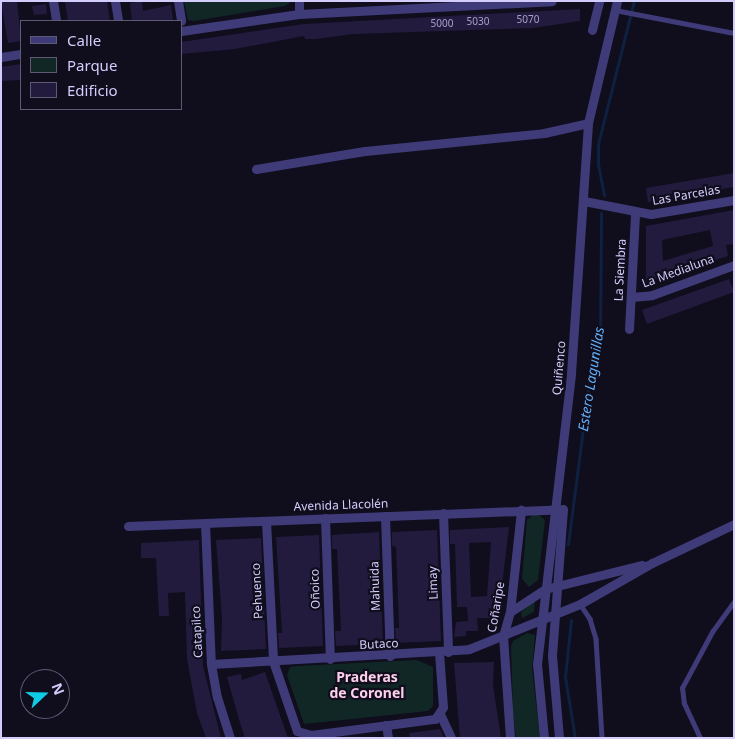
<!DOCTYPE html>
<meta charset="utf-8">
<style>
body{margin:0}
#map{position:relative;width:735px;height:739px;overflow:hidden;background:#100d1d;font-family:"Noto Sans",sans-serif}
div>[style]{position:absolute}
.green>*{inset:0;background:#112726}
.stream>*{height:3px;margin:-1.5px;padding:0 1.5px;transform-origin:1.5px;border-radius:1.5px;background:#0f2140}
.building>*{inset:0;background:#221b3d}
.service>*{height:4.5px;margin:-2.25px;padding:0 2.25px;transform-origin:2.25px;border-radius:2.25px;background:#3f3b79}
.minor>*{height:9px;margin:-4.5px;padding:0 4.5px;transform-origin:4.5px;border-radius:4.5px;background:#3f3b79}
span{translate:-50% -50%;white-space:nowrap;text-align:center;line-height:1.15;-webkit-text-stroke:4.5px #100d1d;paint-order:stroke}
.number-label{font-size:10px;color:#a7a0cc}
.number-label span{-webkit-text-stroke-width:0}
.street-label{font-size:12px;color:#d3cdfc}
.water-label{font-size:14px;color:#62adf5;font-style:italic}
.neighbourhood-label{font-size:14px;color:#fccfea;font-weight:700}
.frame{position:absolute;inset:0;border:2px solid #d3cdfc;pointer-events:none}
.legend{position:absolute;left:20px;top:20px;width:162px;height:90px;box-sizing:border-box;background:#100d1d;border:1px solid #5e5a76;margin:0;padding:6px 9px;list-style:none;font-size:15px;color:#d3cdfc}
.legend li{display:flex;align-items:center;gap:10px;height:25px}
.legend b{width:25px;border:1px solid #5e5a76}
.north{position:absolute;left:20px;top:669px;width:50px;height:50px;box-sizing:border-box;background:#100d1d;border:1px solid #5e5a76;border-radius:50%;rotate:69deg;font-size:14px;font-weight:700;line-height:20px;text-align:center;color:#d3cdfc}
.north::after{content:'';display:block;margin:auto;width:18px;height:22px;background:#0fcbe5;clip-path:polygon(50% 0,100% 100%,50% 72%,0 100%)}
</style>
<div id="map">
<div class="green">
<i style="clip-path:polygon(184px 1px,291px 1px,291px 2px,285px 6px,194px 21px,188px 20px)"></i>
<i style="clip-path:polygon(533px 515px,539px 515px,545px 520px,538px 580px,529px 587px,522px 579px,527px 520px)"></i>
<i style="clip-path:polygon(535px 599px,534px 612px,522px 618px,521px 612px)"></i>
<i style="clip-path:polygon(527px 633px,535px 635px,532px 668px,540px 738px,516px 738px,513px 713px,511px 646px,513px 641px)"></i>
<i style="clip-path:polygon(417px 660px,433px 667px,433px 706px,428px 711px,304px 724px,287px 675px,290px 667px,297px 666px)"></i>
</div>
<div class="stream">
<i style="left:604px;top:195px;width:32px;rotate:-101deg"></i>
<i style="left:598px;top:164px;width:20px;rotate:-90deg"></i>
<i style="left:598px;top:144px;width:147px;rotate:-75.9deg"></i>
<i style="left:568px;top:544px;width:202px;rotate:-82.6deg"></i>
<i style="left:594px;top:344px;width:7px;rotate:-34deg"></i>
<i style="left:600px;top:340px;width:127px;rotate:-89.5deg"></i>
<i style="left:571px;top:620px;width:57px;rotate:96deg"></i>
<i style="left:565px;top:677px;width:62px;rotate:80.7deg"></i>
</div>
<div class="building">
<i style="clip-path:polygon(1px 1px,17px 1px,21px 41px,8px 43px)"></i>
<i style="clip-path:polygon(69px 1px,107px 1px,110px 21px,68px 21px,65px 2px)"></i>
<i style="clip-path:polygon(142px 1px,143px 11px,171px 5px,173px 20px,132px 21px,130px 3px)"></i>
<i style="clip-path:polygon(46px 4px,47px 14px,34px 15px,32px 6px)"></i>
<i style="clip-path:polygon(580px 9px,580px 21px,533px 28px,353px 34px,316px 39px,305px 39px,304px 36px,235px 49px,181px 54px,181px 42px,304px 24px)"></i>
<i style="clip-path:polygon(21px 64px,21px 80px,1px 81px,1px 67px)"></i>
<i style="clip-path:polygon(734px 173px,734px 187px,648px 202px,646px 188px)"></i>
<i style="clip-path:polygon(evenodd,734px 210px,734px 244px,726px 245px,728px 256px,646px 282px,646px 226px,734px 210px,710px 230px,713px 246px,663px 261px,662px 240px,710px 230px)"></i>
<i style="clip-path:polygon(729px 279px,734px 292px,647px 324px,642px 310px)"></i>
<i style="clip-path:polygon(evenodd,509px 527px,498px 618px,477px 618px,478px 631px,466px 631px,466px 636px,454px 637px,456px 622px,468px 621px,467px 607px,457px 607px,455px 544px,450px 544px,450px 530px,509px 527px,491px 542px,487px 596px,471px 597px,469px 543px,491px 542px)"></i>
<i style="clip-path:polygon(437px 530px,441px 641px,396px 643px,395px 628px,399px 628px,396px 547px,392px 546px,392px 532px)"></i>
<i style="clip-path:polygon(379px 532px,383px 644px,336px 646px,335px 631px,341px 631px,337px 549px,332px 549px,332px 535px)"></i>
<i style="clip-path:polygon(319px 535px,323px 646px,279px 648px,278px 633px,282px 633px,276px 537px)"></i>
<i style="clip-path:polygon(261px 538px,266px 649px,221px 651px,222px 618px,216px 540px)"></i>
<i style="clip-path:polygon(199px 540px,203px 666px,221px 738px,206px 738px,197px 713px,187px 659px,185px 592px,168px 593px,169px 616px,159px 616px,156px 558px,141px 558px,141px 543px)"></i>
<i style="clip-path:polygon(494px 662px,493px 685px,501px 738px,460px 738px,454px 663px)"></i>
<i style="clip-path:polygon(265px 672px,282px 721px,288px 738px,245px 738px,240px 723px,227px 677px,241px 674px,242px 680px)"></i>
<i style="clip-path:polygon(440px 729px,444px 738px,410px 738px,409px 733px)"></i>
</div>
<div class="service">
<i style="left:615px;top:10px;width:121px;rotate:10.9deg"></i>
<i style="left:580px;top:604px;width:18px;rotate:56deg"></i>
<i style="left:590px;top:619px;width:21px;rotate:73deg"></i>
<i style="left:596px;top:639px;width:99px;rotate:86.5deg"></i>
<i style="left:700px;top:738px;width:38px;rotate:-115deg"></i>
<i style="left:684px;top:704px;width:16px;rotate:-97deg"></i>
<i style="left:682px;top:688px;width:64px;rotate:-61.8deg"></i>
<i style="left:712px;top:632px;width:37px;rotate:-54deg"></i>
</div>
<div class="minor">
<i style="left:53px;top:1px;width:20px;rotate:81deg"></i>
<i style="left:115px;top:1px;width:20px;rotate:81deg"></i>
<i style="left:178px;top:1px;width:20px;rotate:81deg"></i>
<i style="left:299px;top:1px;width:13px;rotate:90deg"></i>
<i style="left:592px;top:30px;width:30px;rotate:-76deg"></i>
<i style="left:181px;top:31px;width:119px;rotate:-8.2deg"></i>
<i style="left:299px;top:14px;width:253px;rotate:-2.9deg"></i>
<i style="left:1px;top:57px;width:20px;rotate:-9deg"></i>
<i style="left:256px;top:169px;width:110px;rotate:-9.4deg"></i>
<i style="left:365px;top:151px;width:180px;rotate:-5.7deg"></i>
<i style="left:544px;top:133px;width:45px;rotate:-12.8deg"></i>
<i style="left:584px;top:201px;width:68px;rotate:11deg"></i>
<i style="left:651px;top:214px;width:84px;rotate:-9.6deg"></i>
<i style="left:631px;top:297px;width:21px;rotate:-5deg"></i>
<i style="left:652px;top:295px;width:87px;rotate:-20.1deg"></i>
<i style="left:629px;top:329px;width:116px;rotate:-87deg"></i>
<i style="left:443px;top:513px;width:139px;rotate:87.9deg"></i>
<i style="left:385px;top:516px;width:140px;rotate:88deg"></i>
<i style="left:325px;top:518px;width:141px;rotate:88deg"></i>
<i style="left:266px;top:521px;width:140px;rotate:87.1deg"></i>
<i style="left:273px;top:661px;width:74px;rotate:71.1deg"></i>
<i style="left:297px;top:731px;width:15px;rotate:16deg"></i>
<i style="left:311px;top:735px;width:125px;rotate:-7.4deg"></i>
<i style="left:435px;top:719px;width:14px;rotate:-56deg"></i>
<i style="left:443px;top:707px;width:54px;rotate:-94.2deg"></i>
<i style="left:205px;top:523px;width:141px;rotate:87.6deg"></i>
<i style="left:211px;top:664px;width:34px;rotate:80deg"></i>
<i style="left:217px;top:697px;width:43px;rotate:72.4deg"></i>
<i style="left:128px;top:526px;width:435px;rotate:-2.2deg"></i>
<i style="left:563px;top:509px;width:147px;rotate:94.3deg"></i>
<i style="left:552px;top:656px;width:82px;rotate:85.1deg"></i>
<i style="left:510px;top:612px;width:42px;rotate:-33.3deg"></i>
<i style="left:545px;top:589px;width:100px;rotate:-13.9deg"></i>
<i style="left:211px;top:664px;width:258px;rotate:-3.3deg"></i>
<i style="left:469px;top:649px;width:120px;rotate:-22.1deg"></i>
<i style="left:580px;top:604px;width:83px;rotate:-29.7deg"></i>
<i style="left:652px;top:563px;width:91px;rotate:-25.4deg"></i>
<i style="left:440px;top:714px;width:26px;rotate:65deg"></i>
<i style="left:386px;top:725px;width:13px;rotate:81deg"></i>
<i style="left:510px;top:738px;width:102px;rotate:-93.9deg"></i>
<i style="left:503px;top:636px;width:25px;rotate:-74deg"></i>
<i style="left:510px;top:612px;width:103px;rotate:-83.8deg"></i>
<i style="left:544px;top:738px;width:74px;rotate:-95.4deg"></i>
<i style="left:537px;top:664px;width:293px;rotate:-83.3deg"></i>
<i style="left:571px;top:373px;width:251px;rotate:-86.1deg"></i>
<i style="left:588px;top:123px;width:125px;rotate:-76.6deg"></i>
</div>
<div class="number-label">
<span style="left:528px;top:20px">5070</span>
<span style="left:478px;top:22px">5030</span>
<span style="left:442px;top:24px">5000</span>
</div>
<div class="street-label">
<span style="left:686px;top:195px;rotate:-10deg">Las Parcelas</span>
<span style="left:620px;top:270px;rotate:-87deg">La Siembra</span>
<span style="left:678px;top:271px;rotate:-20deg">La Medialuna</span>
<span style="left:559px;top:368px;rotate:-85deg">Quiñenco</span>
<span style="left:341px;top:505px;rotate:-2deg">Avenida Llacolén</span>
<span style="left:433px;top:583px;rotate:-92deg">Limay</span>
<span style="left:375px;top:586px;rotate:-92deg">Mahuida</span>
<span style="left:315px;top:589px;rotate:-92deg">Oñoico</span>
<span style="left:257px;top:591px;rotate:-93deg">Pehuenco</span>
<span style="left:496px;top:607px;rotate:-80deg">Coñaripe</span>
<span style="left:197px;top:632px;rotate:-93deg">Catapilco</span>
<span style="left:379px;top:644px;rotate:-3deg">Butaco</span>
</div>
<div class="water-label">
<span style="left:591px;top:379px;rotate:-81deg">Estero Lagunillas</span>
</div>
<div class="neighbourhood-label">
<span style="left:367px;top:685px">Praderas<br>de Coronel</span>
</div>
<div class="frame"></div>
<ul class="legend">
<li><b style="height:6px;background:#3f3b79"></b>Calle</li>
<li><b style="height:14px;background:#112726"></b>Parque</li>
<li><b style="height:14px;background:#221b3d"></b>Edificio</li>
</ul>
<div class="north">N</div>
</div>
